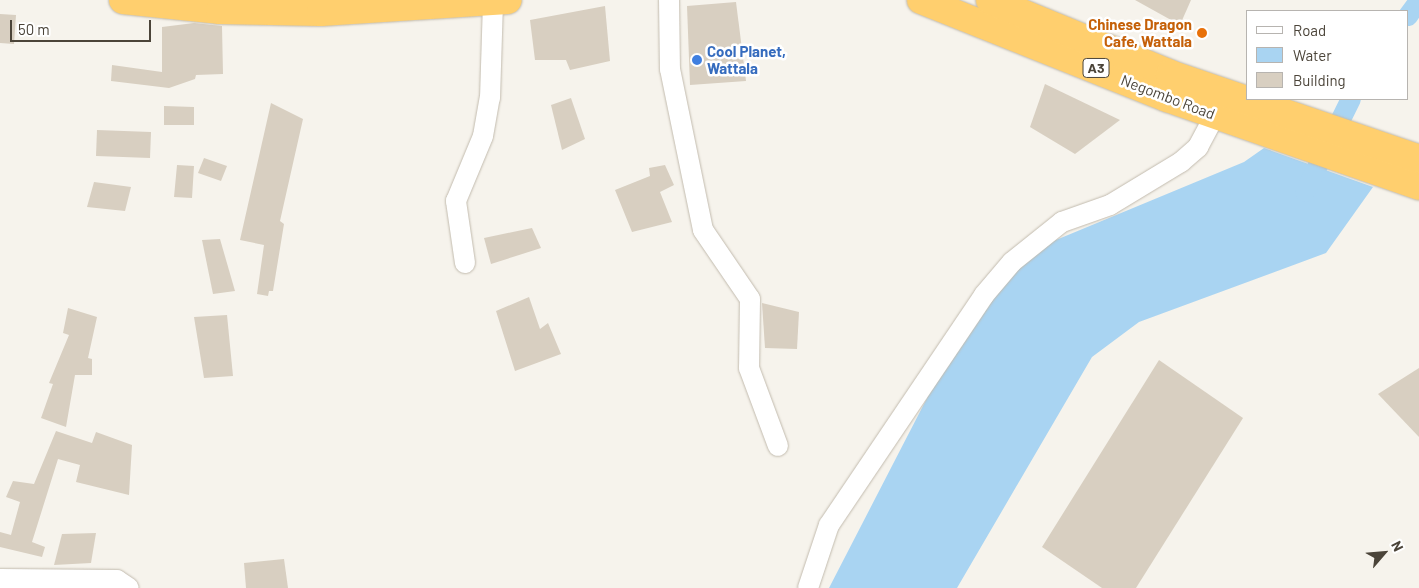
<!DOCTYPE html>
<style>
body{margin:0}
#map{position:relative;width:1419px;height:588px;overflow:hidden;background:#f6f3ec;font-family:Barlow,sans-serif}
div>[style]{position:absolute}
.water>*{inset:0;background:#a9d4f2}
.canal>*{height:20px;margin:-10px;padding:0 10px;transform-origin:10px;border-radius:10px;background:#a9d4f2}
.building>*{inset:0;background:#d8cfc1}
.roads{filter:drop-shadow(0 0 1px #c2bbae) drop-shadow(0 0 1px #c2bbae)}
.minor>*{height:20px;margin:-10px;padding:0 10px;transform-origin:10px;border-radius:10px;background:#fff}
.highway>*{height:28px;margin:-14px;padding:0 14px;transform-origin:14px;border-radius:14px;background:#ffcf6e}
.dots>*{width:14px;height:14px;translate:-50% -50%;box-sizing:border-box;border:2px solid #fff;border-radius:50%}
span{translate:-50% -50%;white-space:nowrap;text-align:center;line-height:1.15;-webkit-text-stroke:5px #fff;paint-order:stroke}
.shield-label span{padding:1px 4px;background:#fff;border:1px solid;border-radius:4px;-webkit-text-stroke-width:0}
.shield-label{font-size:14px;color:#4b4439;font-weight:700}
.food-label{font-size:15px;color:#c56008;font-weight:700}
.right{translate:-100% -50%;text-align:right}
.shop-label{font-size:15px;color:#366cbe;font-weight:700}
.left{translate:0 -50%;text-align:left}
.street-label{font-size:15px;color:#4b4439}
.legend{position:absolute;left:1246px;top:10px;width:162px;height:90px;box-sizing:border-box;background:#fff;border:1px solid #b7b4b0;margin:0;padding:6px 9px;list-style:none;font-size:15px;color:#4b4439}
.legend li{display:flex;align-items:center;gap:10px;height:25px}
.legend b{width:25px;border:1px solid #b7b4b0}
.north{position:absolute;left:1359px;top:528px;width:50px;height:50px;-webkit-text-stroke:4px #fff;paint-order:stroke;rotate:63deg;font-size:14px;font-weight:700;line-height:20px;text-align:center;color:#4b4439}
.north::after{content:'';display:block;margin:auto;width:18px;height:22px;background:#4b4439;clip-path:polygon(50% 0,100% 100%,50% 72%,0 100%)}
.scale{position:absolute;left:10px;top:20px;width:141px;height:22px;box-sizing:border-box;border:2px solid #4b4439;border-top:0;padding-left:6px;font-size:15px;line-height:18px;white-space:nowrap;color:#4b4439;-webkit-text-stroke:4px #fff;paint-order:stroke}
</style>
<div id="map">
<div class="water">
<i style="clip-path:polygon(1264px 148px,1373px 187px,1326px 253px,1139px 322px,1092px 357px,957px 588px,829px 588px,957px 340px,1027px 252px,1244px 162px)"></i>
</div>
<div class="canal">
<i style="left:1408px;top:16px;width:19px;rotate:-54deg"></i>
<i style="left:1305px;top:192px;width:104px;rotate:-63.7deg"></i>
</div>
<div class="building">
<i style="clip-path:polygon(1135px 0,1191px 0,1180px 25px)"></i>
<i style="clip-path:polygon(736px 2px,746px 81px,690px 85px,687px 6px)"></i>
<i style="clip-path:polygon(605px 6px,610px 61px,570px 70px,566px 60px,535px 60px,530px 20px)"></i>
<i style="clip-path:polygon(0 14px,16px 15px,14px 44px,0 43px)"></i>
<i style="clip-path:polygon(194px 23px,222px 26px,223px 74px,196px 75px,195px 79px,169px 88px,111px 81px,112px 65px,162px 72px,162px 27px)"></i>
<i style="clip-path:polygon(1045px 84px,1120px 120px,1075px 154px,1030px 127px)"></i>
<i style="clip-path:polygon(571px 98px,585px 139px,562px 150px,551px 105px)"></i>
<i style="clip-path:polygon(271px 103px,303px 119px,280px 221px,284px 224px,273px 291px,269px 291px,268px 296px,257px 294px,264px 245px,240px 240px)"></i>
<i style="clip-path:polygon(164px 106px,194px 107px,194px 125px,164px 125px)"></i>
<i style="clip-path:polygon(97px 130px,151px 132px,150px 158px,96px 156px)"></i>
<i style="clip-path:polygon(204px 158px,227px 166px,221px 181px,198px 173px)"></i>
<i style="clip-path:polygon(177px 165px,194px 166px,192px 198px,174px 197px)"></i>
<i style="clip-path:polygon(665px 165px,674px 185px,660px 192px,672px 222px,632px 232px,615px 190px,650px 176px,649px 168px)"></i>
<i style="clip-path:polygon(94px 182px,131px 187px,125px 211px,87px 207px)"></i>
<i style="clip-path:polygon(532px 228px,541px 248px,491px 264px,484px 238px)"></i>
<i style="clip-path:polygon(220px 239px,235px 291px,213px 294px,202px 240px)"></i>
<i style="clip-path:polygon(529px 297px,540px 329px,548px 323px,561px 354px,515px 371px,496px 311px)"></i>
<i style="clip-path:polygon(762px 303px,799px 312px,797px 349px,765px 348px)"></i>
<i style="clip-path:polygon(68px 308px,97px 317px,88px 358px,92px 359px,92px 375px,75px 375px,66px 427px,41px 418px,53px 384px,49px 383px,69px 335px,63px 333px)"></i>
<i style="clip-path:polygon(227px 315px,233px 376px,204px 378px,194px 317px)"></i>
<i style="clip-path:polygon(1159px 360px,1243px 418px,1136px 588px,1102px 588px,1042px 547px)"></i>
<i style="clip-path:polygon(1419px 368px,1419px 437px,1378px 394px)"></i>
<i style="clip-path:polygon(56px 431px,92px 443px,96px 432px,132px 445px,129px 495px,76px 482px,80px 465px,58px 459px,32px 542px,45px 547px,42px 557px,0 547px,0 532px,11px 535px,20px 502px,6px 497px,13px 481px,34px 484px)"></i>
<i style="clip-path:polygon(96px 533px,91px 563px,54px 565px,62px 534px)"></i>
<i style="clip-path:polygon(284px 559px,288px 588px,246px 588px,244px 563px)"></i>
</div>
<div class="roads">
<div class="minor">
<i style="left:669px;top:0;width:69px;rotate:89.2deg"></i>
<i style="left:670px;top:69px;width:164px;rotate:78.4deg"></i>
<i style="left:703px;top:230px;width:83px;rotate:55.7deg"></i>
<i style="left:750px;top:299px;width:69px;rotate:90.8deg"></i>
<i style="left:749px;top:368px;width:83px;rotate:69.6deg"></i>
<i style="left:465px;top:263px;width:63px;rotate:-98.3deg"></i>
<i style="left:456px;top:201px;width:70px;rotate:-67.4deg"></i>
<i style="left:483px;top:136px;width:39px;rotate:-80deg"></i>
<i style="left:490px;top:98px;width:96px;rotate:-88.2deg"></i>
<i style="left:0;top:579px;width:117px;rotate:0.5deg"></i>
<i style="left:117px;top:580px;width:14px;rotate:34deg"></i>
<i style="left:808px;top:588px;width:66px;rotate:-71.6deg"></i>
<i style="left:829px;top:525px;width:277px;rotate:-56deg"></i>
<i style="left:984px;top:295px;width:43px;rotate:-49.7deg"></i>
<i style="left:1012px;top:262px;width:64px;rotate:-38.7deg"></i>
<i style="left:1062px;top:222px;width:51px;rotate:-19.5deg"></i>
<i style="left:1110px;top:205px;width:83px;rotate:-31.2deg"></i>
<i style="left:1181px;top:162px;width:23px;rotate:-41deg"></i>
<i style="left:1198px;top:147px;width:36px;rotate:-62deg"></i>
</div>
<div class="highway">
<i style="left:123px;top:0;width:98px;rotate:5.9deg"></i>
<i style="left:220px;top:10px;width:101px;rotate:1.1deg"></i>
<i style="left:321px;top:12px;width:187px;rotate:-3.7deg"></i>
<i style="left:921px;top:0;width:265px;rotate:21.7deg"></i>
<i style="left:1167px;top:98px;width:267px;rotate:19.2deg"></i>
<i style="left:990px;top:0;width:195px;rotate:22.3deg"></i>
<i style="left:1170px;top:74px;width:263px;rotate:18.8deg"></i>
</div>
</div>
<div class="dots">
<i style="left:1202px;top:33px;background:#e8710a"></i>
<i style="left:697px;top:60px;background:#3f7fe0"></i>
</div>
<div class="shield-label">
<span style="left:1096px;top:68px">A3</span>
</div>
<div class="food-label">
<span class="right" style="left:1192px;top:33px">Chinese Dragon<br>Cafe, Wattala</span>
</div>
<div class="shop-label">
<span class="left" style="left:707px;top:60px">Cool Planet,<br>Wattala</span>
</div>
<div class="street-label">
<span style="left:1168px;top:97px;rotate:21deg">Negombo Road</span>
</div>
<ul class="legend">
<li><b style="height:6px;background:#fff"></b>Road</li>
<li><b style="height:14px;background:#a9d4f2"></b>Water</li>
<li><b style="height:14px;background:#d8cfc1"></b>Building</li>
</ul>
<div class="north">N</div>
<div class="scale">50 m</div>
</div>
